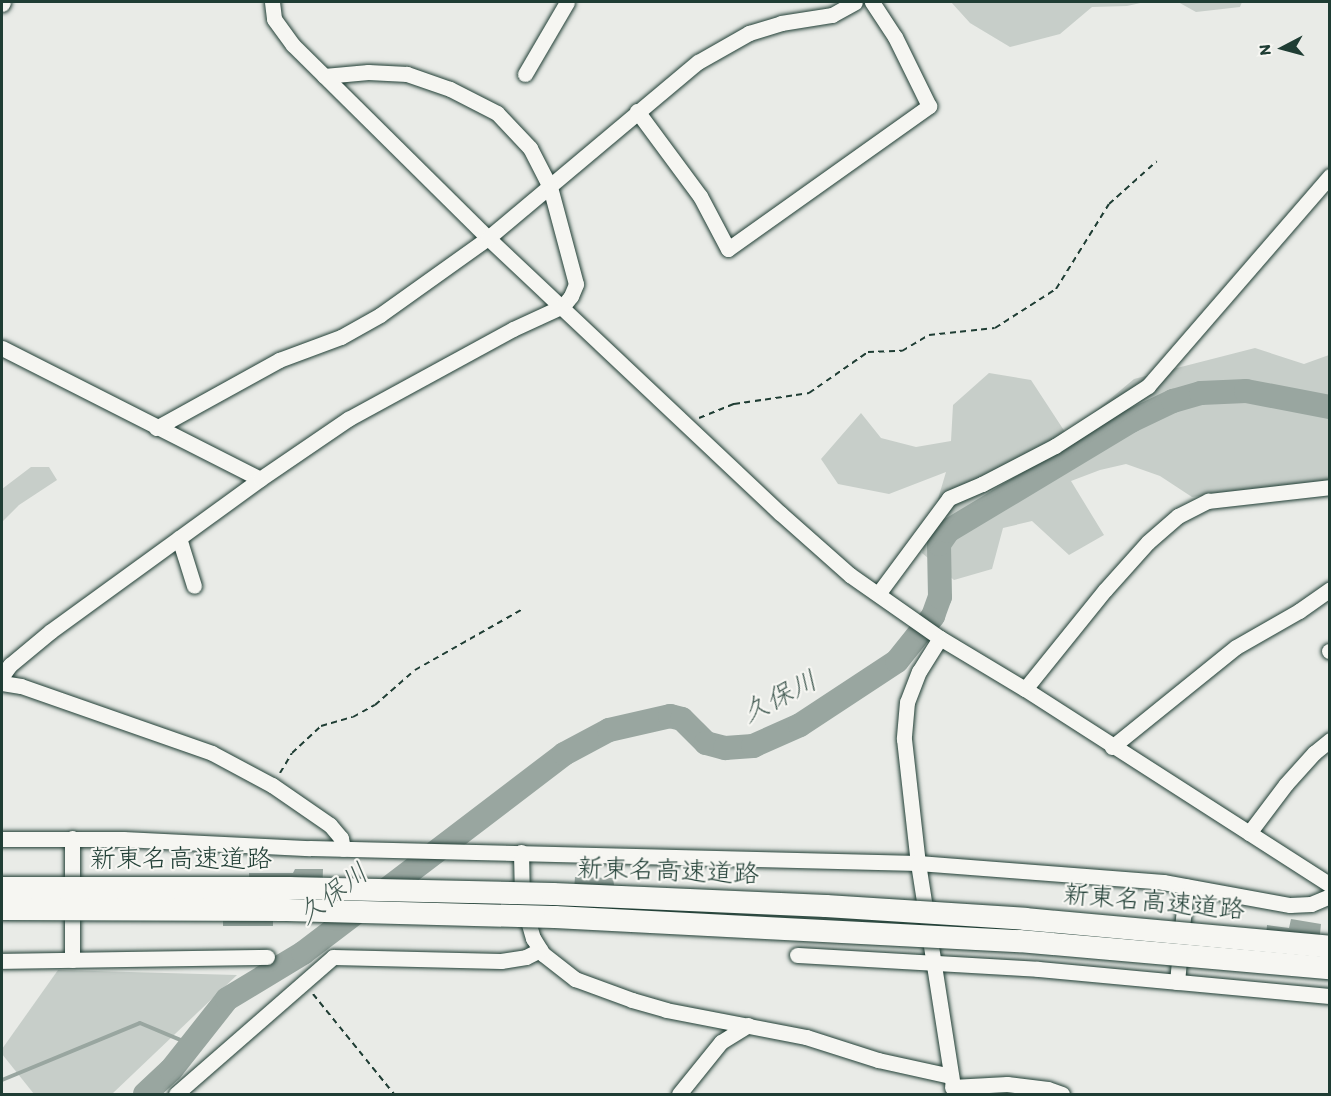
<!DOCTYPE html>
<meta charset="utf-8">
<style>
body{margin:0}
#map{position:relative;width:1331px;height:1096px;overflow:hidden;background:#e9ebe7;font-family:Itim,"Klee One",sans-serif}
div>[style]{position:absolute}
.green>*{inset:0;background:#c7cec9}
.water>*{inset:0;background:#99a6a0}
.stream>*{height:4px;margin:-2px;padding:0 2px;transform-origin:2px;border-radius:2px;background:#99a6a0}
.river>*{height:24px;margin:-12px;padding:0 12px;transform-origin:12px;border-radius:12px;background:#99a6a0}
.path>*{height:2px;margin-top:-1px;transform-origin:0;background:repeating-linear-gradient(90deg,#1f3d34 0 6px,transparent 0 10.5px)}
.roads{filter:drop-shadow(0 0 2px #1f3d34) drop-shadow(0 0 2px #1f3d34)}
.minor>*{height:15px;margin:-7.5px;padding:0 7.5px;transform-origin:7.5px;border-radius:7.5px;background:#f6f6f2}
.bridges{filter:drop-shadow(0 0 2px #1f3d34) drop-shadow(0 0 2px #1f3d34)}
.highway-bridge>*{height:22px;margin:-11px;padding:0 11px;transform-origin:11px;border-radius:11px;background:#f6f6f2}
span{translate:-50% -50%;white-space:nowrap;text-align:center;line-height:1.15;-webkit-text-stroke:4.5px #f6f6f2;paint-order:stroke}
.street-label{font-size:26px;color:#1f3d34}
.water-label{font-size:27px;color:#445c54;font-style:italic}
.frame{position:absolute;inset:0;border:3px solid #1f3d34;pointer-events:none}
.north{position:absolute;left:1253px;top:18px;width:60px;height:60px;-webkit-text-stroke:4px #f6f6f2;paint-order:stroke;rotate:264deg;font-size:16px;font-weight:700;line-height:24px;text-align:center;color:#1f3d34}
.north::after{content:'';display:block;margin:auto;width:21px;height:27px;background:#1f3d34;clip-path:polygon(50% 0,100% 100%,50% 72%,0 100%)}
</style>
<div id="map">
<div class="green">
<i style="clip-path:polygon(951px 2px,1145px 2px,1127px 6px,1092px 7px,1060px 34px,1010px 47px,970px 23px)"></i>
<i style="clip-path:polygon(1178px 2px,1242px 2px,1240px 7px,1196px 12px)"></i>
<i style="clip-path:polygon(1255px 348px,1304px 364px,1329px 355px,1329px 481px,1192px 497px,1160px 476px,1126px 464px,1100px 470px,1071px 481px,1104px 535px,1069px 555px,1032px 521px,1003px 528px,992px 569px,954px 580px,922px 553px,946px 472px,889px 494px,838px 484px,821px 459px,861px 413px,881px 438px,916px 447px,951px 441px,953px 405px,989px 373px,1031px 380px,1067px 435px,1134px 379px)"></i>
<i style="clip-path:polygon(31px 467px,49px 467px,57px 480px,19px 505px,2px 522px,2px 489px)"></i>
<i style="clip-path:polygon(58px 970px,237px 975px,112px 1094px,34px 1094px,2px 1054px,2px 1049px)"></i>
</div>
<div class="water">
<i style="clip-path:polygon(295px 869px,323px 869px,322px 899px,273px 897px,273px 926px,223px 926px,223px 904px,250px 904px,249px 873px,293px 873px)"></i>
<i style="clip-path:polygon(575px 877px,613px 878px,614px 885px,640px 887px,573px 903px)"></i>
<i style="clip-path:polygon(1291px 919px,1321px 924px,1316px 976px,1263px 972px,1267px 925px,1289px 928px)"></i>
</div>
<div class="stream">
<i style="left:2px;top:1080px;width:149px;rotate:-22.4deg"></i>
<i style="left:140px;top:1023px;width:54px;rotate:22.8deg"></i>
</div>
<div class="river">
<i style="left:145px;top:1094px;width:35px;rotate:-43deg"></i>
<i style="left:171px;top:1070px;width:90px;rotate:-51.7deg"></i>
<i style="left:227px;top:999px;width:89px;rotate:-31.2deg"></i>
<i style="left:303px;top:953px;width:328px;rotate:-37.3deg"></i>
<i style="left:564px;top:754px;width:51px;rotate:-28.1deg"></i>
<i style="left:609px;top:730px;width:63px;rotate:-12.9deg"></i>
<i style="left:670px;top:716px;width:12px;rotate:14deg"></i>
<i style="left:682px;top:719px;width:34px;rotate:45deg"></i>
<i style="left:706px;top:743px;width:20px;rotate:15deg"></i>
<i style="left:725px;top:748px;width:28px;rotate:-4deg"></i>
<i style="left:753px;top:746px;width:51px;rotate:-24.1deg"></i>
<i style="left:800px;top:725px;width:116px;rotate:-33.4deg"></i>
<i style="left:897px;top:661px;width:58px;rotate:-51.3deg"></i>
<i style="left:933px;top:616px;width:20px;rotate:-70deg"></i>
<i style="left:940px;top:597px;width:53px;rotate:-91.1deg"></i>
<i style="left:939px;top:544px;width:16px;rotate:-55deg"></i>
<i style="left:948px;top:531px;width:214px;rotate:-31deg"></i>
<i style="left:1131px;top:421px;width:47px;rotate:-25.5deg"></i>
<i style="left:1173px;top:401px;width:29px;rotate:-16deg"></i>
<i style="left:1201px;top:393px;width:45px;rotate:-2.5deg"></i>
<i style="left:1246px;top:391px;width:86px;rotate:10.8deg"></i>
</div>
<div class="path">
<i style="left:699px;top:418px;width:38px;rotate:-22deg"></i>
<i style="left:734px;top:404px;width:76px;rotate:-8.3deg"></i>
<i style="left:809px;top:393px;width:72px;rotate:-34.8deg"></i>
<i style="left:868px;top:352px;width:34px;rotate:-2deg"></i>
<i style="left:902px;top:351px;width:31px;rotate:-31deg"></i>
<i style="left:929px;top:335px;width:66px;rotate:-6.1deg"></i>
<i style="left:995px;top:328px;width:72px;rotate:-32.6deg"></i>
<i style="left:1056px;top:289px;width:100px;rotate:-58.1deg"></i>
<i style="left:1109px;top:204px;width:64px;rotate:-41.9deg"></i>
<i style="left:280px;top:773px;width:23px;rotate:-59deg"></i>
<i style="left:292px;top:753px;width:40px;rotate:-43deg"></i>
<i style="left:321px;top:726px;width:33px;rotate:-16deg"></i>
<i style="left:353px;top:717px;width:25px;rotate:-29deg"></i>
<i style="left:375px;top:705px;width:53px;rotate:-41.2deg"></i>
<i style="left:415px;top:670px;width:124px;rotate:-29.5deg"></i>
<i style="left:313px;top:994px;width:129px;rotate:51deg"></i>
</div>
<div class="roads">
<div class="minor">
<i style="left:272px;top:2px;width:17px;rotate:83deg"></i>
<i style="left:274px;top:19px;width:32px;rotate:54deg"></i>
<i style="left:293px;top:45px;width:274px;rotate:44.7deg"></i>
<i style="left:488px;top:238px;width:401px;rotate:43.3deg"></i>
<i style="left:780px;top:513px;width:94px;rotate:41.5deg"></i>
<i style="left:850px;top:575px;width:110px;rotate:35deg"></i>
<i style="left:940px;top:638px;width:99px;rotate:31deg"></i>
<i style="left:1025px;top:689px;width:363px;rotate:32.7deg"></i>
<i style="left:2px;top:4px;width:2px;rotate:-63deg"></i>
<i style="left:525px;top:74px;width:83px;rotate:-59.7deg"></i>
<i style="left:637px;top:111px;width:106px;rotate:53.5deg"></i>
<i style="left:700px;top:196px;width:60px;rotate:62.2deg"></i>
<i style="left:728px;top:249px;width:247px;rotate:-35.4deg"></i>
<i style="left:929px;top:106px;width:77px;rotate:-116.2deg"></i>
<i style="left:895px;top:37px;width:42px;rotate:-123.3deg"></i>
<i style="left:2px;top:348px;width:289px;rotate:26.9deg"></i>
<i style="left:156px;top:428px;width:141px;rotate:-28.9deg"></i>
<i style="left:279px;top:360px;width:66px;rotate:-20.4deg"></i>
<i style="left:341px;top:337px;width:45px;rotate:-29.4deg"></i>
<i style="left:380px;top:315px;width:133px;rotate:-35.5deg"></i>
<i style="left:488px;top:238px;width:274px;rotate:-40deg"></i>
<i style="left:698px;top:62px;width:59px;rotate:-29.6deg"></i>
<i style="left:749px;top:33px;width:34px;rotate:-17deg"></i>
<i style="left:781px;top:23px;width:52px;rotate:-8.9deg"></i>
<i style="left:832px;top:15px;width:26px;rotate:-29deg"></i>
<i style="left:179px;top:538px;width:50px;rotate:72.6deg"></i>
<i style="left:878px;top:594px;width:119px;rotate:-53.5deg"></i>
<i style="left:949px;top:498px;width:36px;rotate:-23deg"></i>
<i style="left:982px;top:484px;width:82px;rotate:-27.5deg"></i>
<i style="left:1055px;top:446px;width:111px;rotate:-32.8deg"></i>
<i style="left:1148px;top:386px;width:278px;rotate:-49.1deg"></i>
<i style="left:940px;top:638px;width:39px;rotate:122deg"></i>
<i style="left:919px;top:671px;width:33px;rotate:111deg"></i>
<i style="left:907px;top:702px;width:37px;rotate:95deg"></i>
<i style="left:904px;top:739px;width:125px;rotate:83.6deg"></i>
<i style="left:918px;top:863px;width:234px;rotate:81.1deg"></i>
<i style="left:1329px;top:651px;width:1px"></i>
<i style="left:2px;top:676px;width:14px;rotate:-54deg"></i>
<i style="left:10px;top:665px;width:53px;rotate:-39.7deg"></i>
<i style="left:51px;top:631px;width:258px;rotate:-36deg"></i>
<i style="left:260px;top:479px;width:107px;rotate:-34.3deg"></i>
<i style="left:348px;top:419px;width:188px;rotate:-28.6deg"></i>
<i style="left:513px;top:329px;width:55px;rotate:-24.7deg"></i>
<i style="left:563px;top:306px;width:13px;rotate:-51deg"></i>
<i style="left:571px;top:296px;width:13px;rotate:-67deg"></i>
<i style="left:576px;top:284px;width:100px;rotate:-105deg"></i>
<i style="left:550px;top:187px;width:44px;rotate:-117.1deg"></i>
<i style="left:530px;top:148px;width:48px;rotate:-133.3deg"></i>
<i style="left:497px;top:113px;width:53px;rotate:-152.9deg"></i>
<i style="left:450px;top:89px;width:46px;rotate:-160.8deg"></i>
<i style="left:407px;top:74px;width:39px;rotate:-177deg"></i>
<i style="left:368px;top:72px;width:44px;rotate:174.8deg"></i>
<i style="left:2px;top:683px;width:19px;rotate:9deg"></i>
<i style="left:21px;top:686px;width:202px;rotate:19.3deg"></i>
<i style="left:212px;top:753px;width:68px;rotate:28.1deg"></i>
<i style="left:272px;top:785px;width:70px;rotate:34.6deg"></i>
<i style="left:330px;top:825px;width:17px;rotate:50deg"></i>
<i style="left:341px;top:838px;width:11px;rotate:80deg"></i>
<i style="left:1025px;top:689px;width:127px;rotate:-51.1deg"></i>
<i style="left:1105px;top:590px;width:64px;rotate:-48.1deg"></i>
<i style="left:1148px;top:542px;width:40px;rotate:-41deg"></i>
<i style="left:1178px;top:516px;width:34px;rotate:-27deg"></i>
<i style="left:1208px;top:501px;width:123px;rotate:-6.5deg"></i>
<i style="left:1112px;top:747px;width:159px;rotate:-38.9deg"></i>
<i style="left:1236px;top:647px;width:73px;rotate:-29.7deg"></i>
<i style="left:1299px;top:611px;width:38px;rotate:-35deg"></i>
<i style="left:1249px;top:833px;width:61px;rotate:-52.9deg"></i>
<i style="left:1286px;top:784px;width:42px;rotate:-47.9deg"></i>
<i style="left:1314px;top:753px;width:21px;rotate:-39deg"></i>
<i style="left:72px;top:838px;width:122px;rotate:90deg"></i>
<i style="left:2px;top:839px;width:121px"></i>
<i style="left:123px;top:839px;width:187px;rotate:2.8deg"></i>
<i style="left:310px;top:848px;width:608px;rotate:1.41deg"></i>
<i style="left:918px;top:863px;width:246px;rotate:4.4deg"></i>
<i style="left:1163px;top:882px;width:129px;rotate:10.3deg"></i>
<i style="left:1290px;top:905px;width:21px;rotate:-3deg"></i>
<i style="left:1311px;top:904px;width:21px;rotate:-23deg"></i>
<i style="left:521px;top:852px;width:48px;rotate:88.8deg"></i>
<i style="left:522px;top:900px;width:40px;rotate:74deg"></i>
<i style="left:533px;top:938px;width:19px;rotate:58deg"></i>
<i style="left:543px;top:954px;width:41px;rotate:38deg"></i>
<i style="left:575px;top:979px;width:61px;rotate:20.2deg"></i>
<i style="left:632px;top:1000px;width:35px;rotate:16deg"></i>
<i style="left:666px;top:1010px;width:143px;rotate:10.9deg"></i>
<i style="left:806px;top:1037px;width:76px;rotate:17.7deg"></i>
<i style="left:878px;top:1060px;width:75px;rotate:12.4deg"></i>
<i style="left:797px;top:955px;width:241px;rotate:3.3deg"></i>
<i style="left:1038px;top:969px;width:293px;rotate:5.3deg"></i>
<i style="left:2px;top:961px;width:265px;rotate:-0.9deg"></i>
<i style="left:1177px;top:982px;width:96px;rotate:-84.6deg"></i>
<i style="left:952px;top:1087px;width:55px;rotate:-3.1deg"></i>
<i style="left:1007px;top:1084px;width:41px;rotate:7deg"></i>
<i style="left:1048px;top:1089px;width:15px;rotate:20deg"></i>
<i style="left:176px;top:1094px;width:208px;rotate:-41.1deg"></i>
<i style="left:333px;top:957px;width:168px;rotate:1.4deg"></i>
<i style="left:501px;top:961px;width:25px;rotate:-9deg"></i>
<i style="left:526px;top:957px;width:16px;rotate:-27deg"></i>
<i style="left:679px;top:1094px;width:67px;rotate:-51.1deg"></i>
<i style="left:721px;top:1042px;width:32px;rotate:-32deg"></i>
</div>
</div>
<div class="bridges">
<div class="highway-bridge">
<i style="left:2px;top:888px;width:287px"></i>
<i style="left:289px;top:888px;width:264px;rotate:1.3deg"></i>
<i style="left:553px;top:894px;width:273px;rotate:2.5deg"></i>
<i style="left:826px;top:906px;width:199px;rotate:3.7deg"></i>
<i style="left:1025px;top:919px;width:306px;rotate:5.2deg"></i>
<i style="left:2px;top:909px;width:285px;rotate:0.2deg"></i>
<i style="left:287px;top:910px;width:268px;rotate:1.5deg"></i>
<i style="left:555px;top:917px;width:465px;rotate:3deg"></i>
<i style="left:1019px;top:941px;width:312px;rotate:5deg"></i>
</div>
</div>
<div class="street-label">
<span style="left:181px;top:859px">新東名高速道路</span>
<span style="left:668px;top:871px;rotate:2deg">新東名高速道路</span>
<span style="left:1154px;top:902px;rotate:5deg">新東名高速道路</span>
</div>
<div class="water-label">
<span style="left:779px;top:696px;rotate:-27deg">久保川</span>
<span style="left:332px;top:893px;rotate:-37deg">久保川</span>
</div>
<div class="frame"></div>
<div class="north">N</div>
</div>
